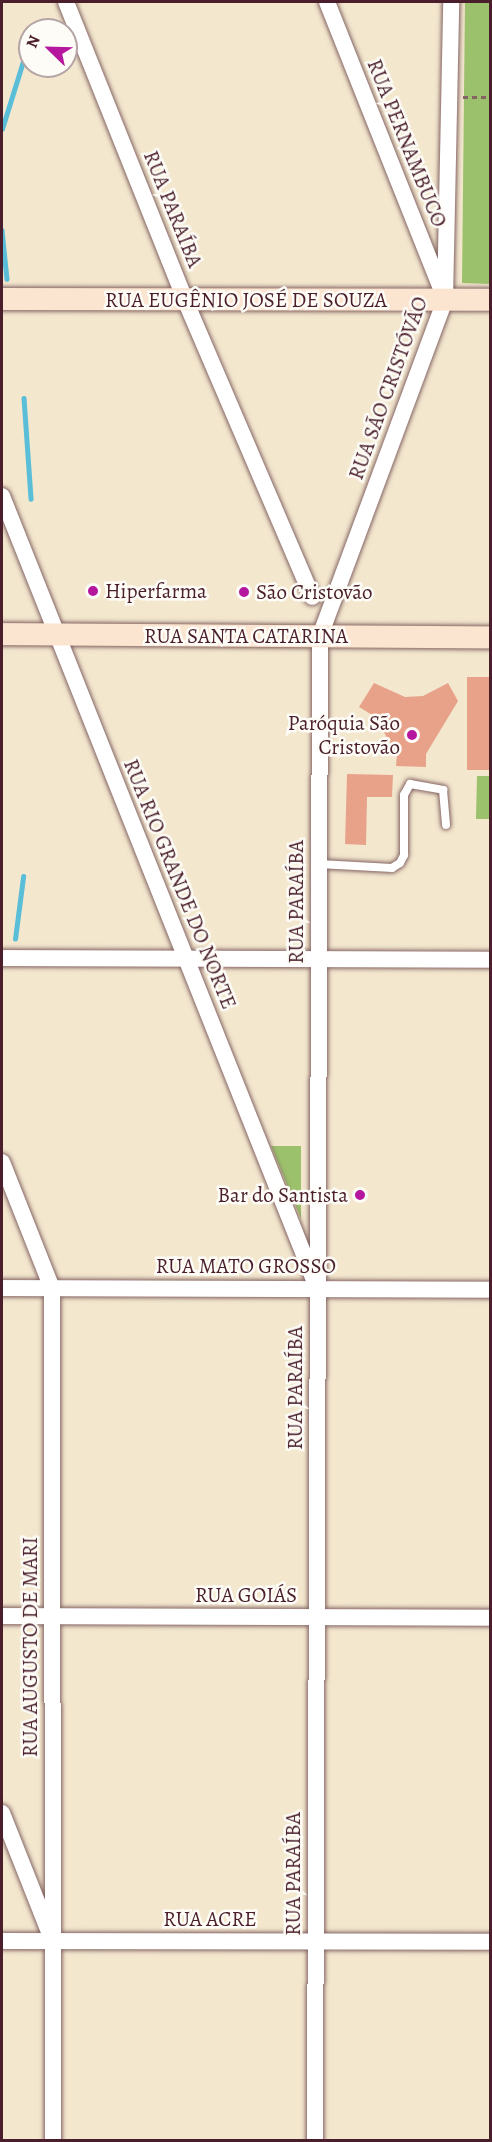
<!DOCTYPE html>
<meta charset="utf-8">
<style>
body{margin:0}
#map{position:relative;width:492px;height:2142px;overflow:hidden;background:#f3e7ce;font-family:Alegreya,serif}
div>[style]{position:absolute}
.green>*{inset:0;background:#9cc16c}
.stream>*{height:4.5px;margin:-2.25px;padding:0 2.25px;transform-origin:2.25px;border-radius:2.25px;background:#5abed9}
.building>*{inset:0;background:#e8a28a}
.path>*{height:3px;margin-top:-1.5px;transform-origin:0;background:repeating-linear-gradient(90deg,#856564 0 4.5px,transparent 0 9px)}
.roads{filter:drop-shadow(0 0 2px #856564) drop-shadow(0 0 2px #856564)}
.lane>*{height:8px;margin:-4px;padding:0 4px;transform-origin:4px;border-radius:4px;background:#fff}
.street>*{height:16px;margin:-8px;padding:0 8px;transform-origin:8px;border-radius:8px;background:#fff}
.secondary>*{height:22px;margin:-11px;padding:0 11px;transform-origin:11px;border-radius:11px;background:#fce5d0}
.dots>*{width:16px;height:16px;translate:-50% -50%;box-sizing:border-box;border:3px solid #fdfcf7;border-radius:50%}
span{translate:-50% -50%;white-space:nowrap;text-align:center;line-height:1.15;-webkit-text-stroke:5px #fdfcf7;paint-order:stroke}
.street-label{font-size:21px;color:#4a1f2b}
.poi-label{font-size:21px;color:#4a1f2b}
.left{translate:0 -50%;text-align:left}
.right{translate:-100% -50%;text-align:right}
.frame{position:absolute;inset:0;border:3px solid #4a1f2b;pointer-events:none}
.north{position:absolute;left:18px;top:18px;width:60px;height:60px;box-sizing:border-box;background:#fdfcf7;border:2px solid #b5a4a5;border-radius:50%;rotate:293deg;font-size:16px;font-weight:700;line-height:24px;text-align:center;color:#4a1f2b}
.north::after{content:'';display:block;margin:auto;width:21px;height:27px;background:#b5179e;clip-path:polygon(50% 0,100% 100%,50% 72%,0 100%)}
</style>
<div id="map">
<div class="green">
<i style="clip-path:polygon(465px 2px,490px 2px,490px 284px,462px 283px)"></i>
<i style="clip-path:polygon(477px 776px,490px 776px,490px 819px,476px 819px)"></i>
<i style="clip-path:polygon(271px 1146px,301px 1146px,301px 1219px)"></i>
</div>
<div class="stream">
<i style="left:33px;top:30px;width:1px;rotate:-90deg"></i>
<i style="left:2px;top:129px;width:94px;rotate:-72.7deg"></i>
<i style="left:2px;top:230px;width:49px;rotate:84.2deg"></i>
<i style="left:24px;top:398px;width:101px;rotate:86deg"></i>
<i style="left:15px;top:939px;width:63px;rotate:-82.6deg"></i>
</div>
<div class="building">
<i style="clip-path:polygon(467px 677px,490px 677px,490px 770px,467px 770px)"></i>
<i style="clip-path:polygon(374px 683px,405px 697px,423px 696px,448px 683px,458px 701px,426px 754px,426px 767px,396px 766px,397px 754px,374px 716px,359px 707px)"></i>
<i style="clip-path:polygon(347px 774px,393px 775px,392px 797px,367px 797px,366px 845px,345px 844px)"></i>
</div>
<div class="path">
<i style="left:463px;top:97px;width:27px"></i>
</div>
<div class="roads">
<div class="lane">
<i style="left:319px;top:864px;width:73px;rotate:3.1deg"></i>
<i style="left:392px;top:868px;width:9px;rotate:-32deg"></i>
<i style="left:400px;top:863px;width:9px;rotate:-63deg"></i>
<i style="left:404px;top:855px;width:60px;rotate:-90deg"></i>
<i style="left:404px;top:795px;width:13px;rotate:-61deg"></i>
<i style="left:410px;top:784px;width:34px;rotate:10deg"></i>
<i style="left:443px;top:790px;width:35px;rotate:85deg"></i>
</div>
<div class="street">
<i style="left:66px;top:2px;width:321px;rotate:68.2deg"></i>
<i style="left:185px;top:300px;width:323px;rotate:66.8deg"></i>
<i style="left:327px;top:2px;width:313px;rotate:68.3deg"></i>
<i style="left:2px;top:496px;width:844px;rotate:68.3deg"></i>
<i style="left:2px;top:958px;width:488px;rotate:0.2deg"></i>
<i style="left:2px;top:1162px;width:136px;rotate:68.4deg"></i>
<i style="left:52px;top:1288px;width:852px;rotate:89.93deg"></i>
<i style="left:2px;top:1288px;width:488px;rotate:0.2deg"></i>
<i style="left:2px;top:1616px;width:488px;rotate:0.2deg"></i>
<i style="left:2px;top:1813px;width:128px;rotate:68.4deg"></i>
<i style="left:2px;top:1941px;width:488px;rotate:0.1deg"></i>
<i style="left:315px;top:2140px;width:1504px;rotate:-89.81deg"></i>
<i style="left:320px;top:636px;width:358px;rotate:-69.6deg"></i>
<i style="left:445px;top:300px;width:298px;rotate:-88.8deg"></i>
</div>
<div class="secondary">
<i style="left:2px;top:299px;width:488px;rotate:0.1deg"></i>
<i style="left:2px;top:634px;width:488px;rotate:0.4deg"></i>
</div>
</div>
<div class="dots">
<i style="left:93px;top:591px;background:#b5179e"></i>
<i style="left:244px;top:592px;background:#b5179e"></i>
<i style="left:412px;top:735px;background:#b5179e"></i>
<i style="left:360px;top:1195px;background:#b5179e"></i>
</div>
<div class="street-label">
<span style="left:407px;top:143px;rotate:68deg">RUA PERNAMBUCO</span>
<span style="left:173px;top:209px;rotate:68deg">RUA PARAÍBA</span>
<span style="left:246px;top:300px">RUA EUGÊNIO JOSÉ DE SOUZA</span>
<span style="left:388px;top:388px;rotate:-70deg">RUA SÃO CRISTÓVÃO</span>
<span style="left:246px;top:636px">RUA SANTA CATARINA</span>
<span style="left:180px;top:884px;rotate:68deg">RUA RIO GRANDE DO NORTE</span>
<span style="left:296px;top:902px;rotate:-90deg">RUA PARAÍBA</span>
<span style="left:246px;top:1266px">RUA MATO GROSSO</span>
<span style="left:295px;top:1388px;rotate:-90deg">RUA PARAÍBA</span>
<span style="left:246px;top:1595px">RUA GOIÁS</span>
<span style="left:30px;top:1647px;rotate:-90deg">RUA AUGUSTO DE MARI</span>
<span style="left:293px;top:1874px;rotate:-90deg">RUA PARAÍBA</span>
<span style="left:210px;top:1919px">RUA ACRE</span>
</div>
<div class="poi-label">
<span class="left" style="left:105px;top:591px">Hiperfarma</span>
<span class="left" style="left:256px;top:592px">São Cristovão</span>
<span class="right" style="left:400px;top:735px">Paróquia São<br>Cristovão</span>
<span class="right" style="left:348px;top:1195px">Bar do Santista</span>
</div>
<div class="frame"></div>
<div class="north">N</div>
</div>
